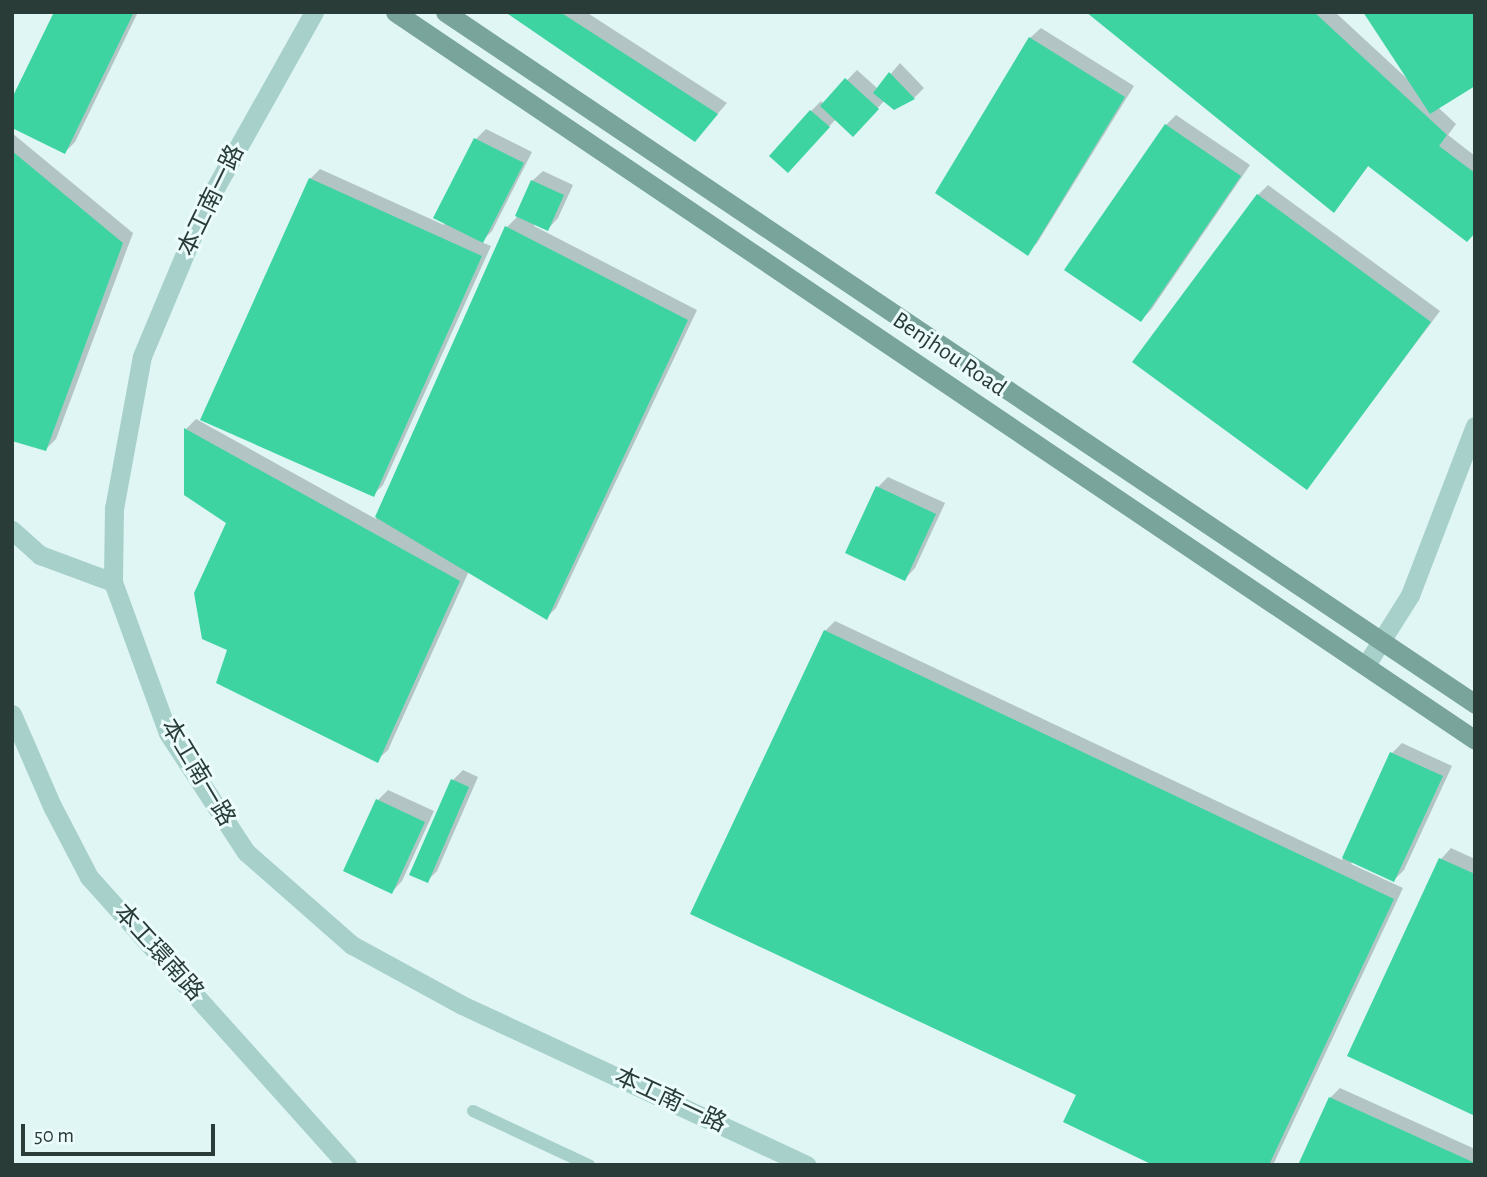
<!DOCTYPE html>
<meta charset="utf-8">
<style>
body{margin:0}
#map{position:relative;width:1487px;height:1177px;overflow:hidden;background:#dff6f5;font-family:"Alegreya Sans","Noto Sans TC",sans-serif}
div>[style]{position:absolute}
.shadow>*{inset:0;background:#0003}
.building>*{inset:0;background:#3ed4a2}
.service>*{height:12px;margin:-6px;padding:0 6px;transform-origin:6px;border-radius:6px;background:#a8d0cb}
.minor>*{height:19px;margin:-9.5px;padding:0 9.5px;transform-origin:9.5px;border-radius:9.5px;background:#a8d0cb}
.secondary>*{height:19px;margin:-9.5px;padding:0 9.5px;transform-origin:9.5px;border-radius:9.5px;background:#79a49b}
span{translate:-50% -50%;white-space:nowrap;text-align:center;line-height:1.15;-webkit-text-stroke:6px #ecfcfc;paint-order:stroke}
.street-label{font-size:24px;color:#293c37}
.frame{position:absolute;inset:0;border:14px solid #293c37;pointer-events:none}
.scale{position:absolute;left:21px;top:1124px;width:194px;height:32px;box-sizing:border-box;border:4px solid #293c37;border-top:0;padding-left:9px;font-size:21px;line-height:24px;white-space:nowrap;color:#293c37;-webkit-text-stroke:5px #ecfcfc;paint-order:stroke}
</style>
<div id="map">
<div class="shadow">
<i style="clip-path:polygon(56px 12px,138px 12px,75px 142px,65px 152px)"></i>
<i style="clip-path:polygon(509px 12px,586px 12px,727px 103px,695px 140px)"></i>
<i style="clip-path:polygon(1089px 12px,1335px 12px,1456px 124px,1448px 135px,1475px 156px,1475px 232px,1369px 165px,1334px 211px)"></i>
<i style="clip-path:polygon(1041px 28px,1134px 86px,1037px 243px,1027px 253px,1030px 38px)"></i>
<i style="clip-path:polygon(900px 63px,924px 88px,914px 98px,895px 108px,885px 100px,863px 124px,836px 119px,798px 160px,811px 111px,821px 101px,824px 104px,857px 70px,878px 89px)"></i>
<i style="clip-path:polygon(1176px 115px,1250px 165px,1151px 310px,1141px 320px,1166px 125px)"></i>
<i style="clip-path:polygon(486px 129px,532px 152px,492px 231px,481px 242px,491px 246px,383px 485px,373px 495px,310px 179px,320px 169px,444px 225px,476px 139px)"></i>
<i style="clip-path:polygon(12px 133px,133px 233px,56px 439px,46px 449px,12px 439px)"></i>
<i style="clip-path:polygon(543px 171px,573px 185px,558px 218px,548px 229px,535px 223px,534px 226px,697px 310px,556px 608px,546px 618px,469px 571px,388px 750px,377px 760px,230px 649px,228px 522px,186px 494px,186px 429px,196px 419px,376px 519px,507px 227px,517px 217px,532px 181px)"></i>
<i style="clip-path:polygon(1268px 185px,1440px 311px,1307px 488px,1258px 195px)"></i>
<i style="clip-path:polygon(888px 477px,945px 503px,915px 568px,905px 579px,878px 487px)"></i>
<i style="clip-path:polygon(835px 621px,1342px 860px,1392px 753px,1402px 743px,1452px 766px,1404px 870px,1394px 880px,1353px 861px,1351px 864px,1403px 888px,1273px 1165px,1157px 1165px,1078px 1094px,825px 631px)"></i>
<i style="clip-path:polygon(463px 770px,478px 777px,437px 871px,427px 881px,453px 780px)"></i>
<i style="clip-path:polygon(388px 790px,434px 811px,402px 881px,392px 892px,378px 800px)"></i>
<i style="clip-path:polygon(1451px 848px,1475px 859px,1475px 1114px,1349px 1055px,1441px 859px)"></i>
<i style="clip-path:polygon(1340px 1088px,1475px 1149px,1475px 1165px,1330px 1098px)"></i>
</div>
<div class="building">
<i style="clip-path:polygon(54px 12px,134px 12px,65px 154px,12px 128px,12px 98px)"></i>
<i style="clip-path:polygon(505px 12px,560px 12px,718px 114px,695px 142px)"></i>
<i style="clip-path:polygon(1086px 12px,1314px 12px,1447px 135px,1439px 146px,1475px 173px,1475px 233px,1467px 242px,1368px 166px,1334px 213px)"></i>
<i style="clip-path:polygon(1363px 12px,1475px 12px,1475px 86px,1430px 114px)"></i>
<i style="clip-path:polygon(1029px 37px,1125px 97px,1028px 256px,935px 193px)"></i>
<i style="clip-path:polygon(889px 72px,915px 99px,894px 110px,873px 93px)"></i>
<i style="clip-path:polygon(845px 78px,879px 109px,853px 137px,820px 106px)"></i>
<i style="clip-path:polygon(810px 110px,830px 127px,788px 173px,769px 156px)"></i>
<i style="clip-path:polygon(1165px 124px,1241px 176px,1141px 322px,1064px 270px)"></i>
<i style="clip-path:polygon(474px 138px,524px 163px,483px 243px,433px 218px)"></i>
<i style="clip-path:polygon(12px 151px,123px 243px,46px 451px,12px 441px)"></i>
<i style="clip-path:polygon(309px 178px,482px 256px,374px 497px,200px 420px)"></i>
<i style="clip-path:polygon(531px 180px,564px 195px,548px 231px,515px 216px)"></i>
<i style="clip-path:polygon(1257px 194px,1431px 322px,1307px 490px,1132px 362px)"></i>
<i style="clip-path:polygon(505px 226px,688px 320px,547px 620px,375px 517px)"></i>
<i style="clip-path:polygon(184px 428px,460px 581px,378px 763px,216px 683px,227px 650px,202px 639px,194px 593px,226px 523px,184px 495px)"></i>
<i style="clip-path:polygon(876px 486px,936px 514px,905px 581px,845px 553px)"></i>
<i style="clip-path:polygon(824px 630px,1394px 899px,1269px 1165px,1153px 1165px,1063px 1122px,1076px 1095px,690px 914px)"></i>
<i style="clip-path:polygon(1390px 752px,1443px 776px,1394px 882px,1342px 858px)"></i>
<i style="clip-path:polygon(451px 779px,469px 787px,428px 883px,409px 875px)"></i>
<i style="clip-path:polygon(376px 799px,425px 822px,392px 894px,343px 871px)"></i>
<i style="clip-path:polygon(1439px 858px,1475px 874px,1475px 1116px,1347px 1056px)"></i>
<i style="clip-path:polygon(1329px 1097px,1475px 1163px,1475px 1165px,1298px 1165px)"></i>
</div>
<div class="service">
<i style="left:473px;top:1111px;width:128px;rotate:25deg"></i>
</div>
<div class="minor">
<i style="left:314px;top:12px;width:225px;rotate:119.3deg"></i>
<i style="left:204px;top:208px;width:160px;rotate:112.7deg"></i>
<i style="left:142px;top:356px;width:155px;rotate:100.4deg"></i>
<i style="left:114px;top:508px;width:74px;rotate:90.8deg"></i>
<i style="left:113px;top:582px;width:161px;rotate:70deg"></i>
<i style="left:168px;top:733px;width:142px;rotate:56.8deg"></i>
<i style="left:246px;top:852px;width:141px;rotate:41.3deg"></i>
<i style="left:352px;top:945px;width:125px;rotate:28.6deg"></i>
<i style="left:462px;top:1005px;width:380px;rotate:24.9deg"></i>
<i style="left:12px;top:530px;width:38px;rotate:42deg"></i>
<i style="left:40px;top:555px;width:78px;rotate:20.3deg"></i>
<i style="left:1366px;top:665px;width:83px;rotate:-57.8deg"></i>
<i style="left:1410px;top:595px;width:181px;rotate:-69deg"></i>
<i style="left:12px;top:714px;width:100px;rotate:66.5deg"></i>
<i style="left:52px;top:806px;width:80px;rotate:62.5deg"></i>
<i style="left:89px;top:877px;width:387px;rotate:48.1deg"></i>
</div>
<div class="secondary">
<i style="left:395px;top:12px;width:1302px;rotate:33.98deg"></i>
<i style="left:445px;top:12px;width:1241px;rotate:33.89deg"></i>
</div>
<div class="street-label">
<span style="left:212px;top:201px;rotate:-64deg">本工南一路</span>
<span style="left:949px;top:355px;rotate:34deg">Benjhou Road</span>
<span style="left:197px;top:773px;rotate:59deg">本工南一路</span>
<span style="left:158px;top:953px;rotate:48deg">本工環南路</span>
<span style="left:670px;top:1101px;rotate:25deg">本工南一路</span>
</div>
<div class="frame"></div>
<div class="scale">50 m</div>
</div>
